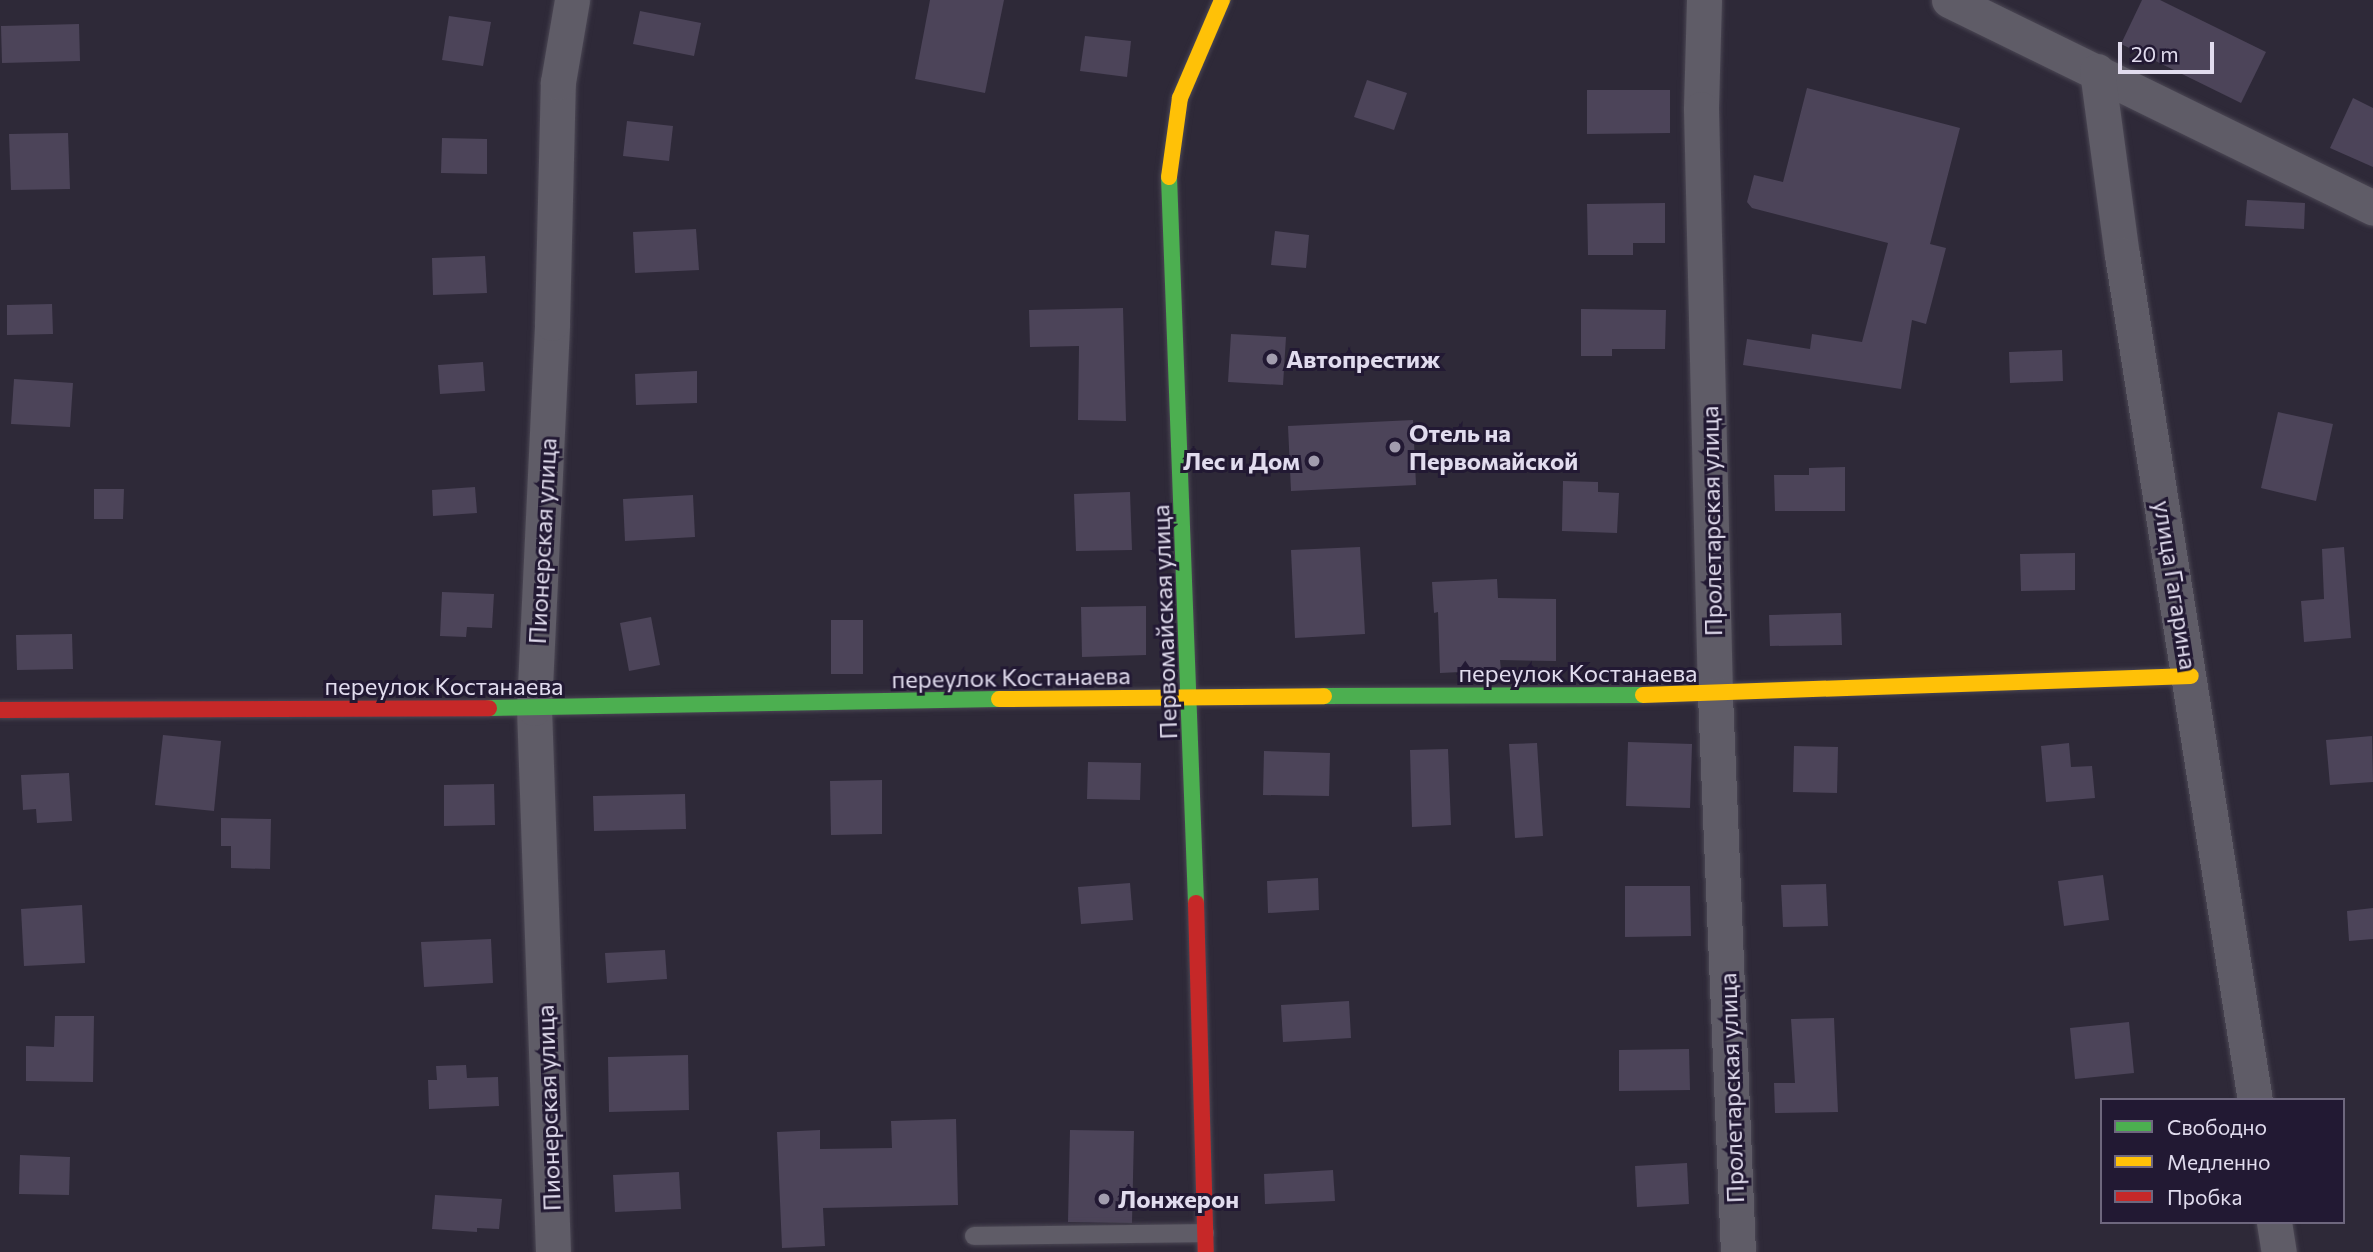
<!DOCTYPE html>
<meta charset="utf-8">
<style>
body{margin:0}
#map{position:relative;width:2373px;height:1252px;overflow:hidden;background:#2e2938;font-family:Commissioner,sans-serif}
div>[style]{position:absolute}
.building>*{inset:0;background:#4c4459}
.roads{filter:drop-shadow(0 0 2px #4b4754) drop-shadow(0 0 2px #4b4754)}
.lane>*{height:18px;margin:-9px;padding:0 9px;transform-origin:9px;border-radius:9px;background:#5f5c67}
.street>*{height:35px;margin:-17.5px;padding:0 17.5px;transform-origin:17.5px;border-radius:17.5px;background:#5f5c67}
.fast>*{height:16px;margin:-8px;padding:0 8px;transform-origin:8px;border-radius:8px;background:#4caf50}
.slow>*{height:16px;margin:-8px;padding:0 8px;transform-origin:8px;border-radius:8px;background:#ffc107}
.jam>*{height:16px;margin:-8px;padding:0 8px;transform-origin:8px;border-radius:8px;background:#c62828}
.dots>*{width:19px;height:19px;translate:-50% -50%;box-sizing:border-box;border:4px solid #221933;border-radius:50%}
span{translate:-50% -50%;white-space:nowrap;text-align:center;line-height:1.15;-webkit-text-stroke:6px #221933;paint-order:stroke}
.poi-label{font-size:24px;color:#e1dcee;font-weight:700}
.left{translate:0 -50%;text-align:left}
.right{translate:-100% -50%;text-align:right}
.street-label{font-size:24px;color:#e1dcee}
.legend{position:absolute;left:2100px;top:1098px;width:245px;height:126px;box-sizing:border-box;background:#221933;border:2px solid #6e677e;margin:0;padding:9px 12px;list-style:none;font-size:21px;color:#e1dcee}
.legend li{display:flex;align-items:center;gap:14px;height:35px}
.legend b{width:35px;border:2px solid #6e677e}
.scale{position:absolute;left:2118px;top:42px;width:96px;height:32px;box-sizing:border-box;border:4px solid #e1dcee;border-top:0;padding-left:9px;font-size:21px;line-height:24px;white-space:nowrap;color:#e1dcee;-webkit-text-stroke:5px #221933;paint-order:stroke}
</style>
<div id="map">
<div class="building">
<i style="clip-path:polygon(930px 0,1004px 0,985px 93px,915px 79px)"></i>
<i style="clip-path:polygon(2142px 0,2160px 0,2266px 52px,2241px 103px,2121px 44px)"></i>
<i style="clip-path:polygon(640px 11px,701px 23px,694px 56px,633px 44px)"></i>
<i style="clip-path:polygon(449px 16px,491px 22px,483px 66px,442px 60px)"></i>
<i style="clip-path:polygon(79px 24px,80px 61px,2px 63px,1px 26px)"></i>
<i style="clip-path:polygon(1085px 36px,1131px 41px,1127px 77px,1080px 71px)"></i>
<i style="clip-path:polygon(1367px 80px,1407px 93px,1394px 130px,1354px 117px)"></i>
<i style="clip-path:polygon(1807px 88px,1960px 128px,1930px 244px,1946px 248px,1926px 324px,1912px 320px,1901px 389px,1743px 365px,1747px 339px,1810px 349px,1812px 334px,1862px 342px,1888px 243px,1752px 208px,1747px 202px,1754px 175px,1783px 182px)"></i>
<i style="clip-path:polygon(1587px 90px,1670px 90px,1670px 133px,1587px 134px)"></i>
<i style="clip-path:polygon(2353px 98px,2373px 108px,2373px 167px,2330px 148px)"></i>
<i style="clip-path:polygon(627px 121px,673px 126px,669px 161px,623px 156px)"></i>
<i style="clip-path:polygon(68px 133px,70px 189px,11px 190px,9px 134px)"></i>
<i style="clip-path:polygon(442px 138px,487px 139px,487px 174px,441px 173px)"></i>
<i style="clip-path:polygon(2247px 200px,2305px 203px,2304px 229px,2245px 226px)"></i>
<i style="clip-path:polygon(1665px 203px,1665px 243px,1633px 243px,1633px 255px,1588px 255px,1587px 204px)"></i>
<i style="clip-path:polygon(696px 229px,699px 270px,635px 273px,633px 232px)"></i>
<i style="clip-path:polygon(1275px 231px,1309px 235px,1306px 268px,1271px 265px)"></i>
<i style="clip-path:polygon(485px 256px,487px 293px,433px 295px,432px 258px)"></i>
<i style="clip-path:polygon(52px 304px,53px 334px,7px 335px,7px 305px)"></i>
<i style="clip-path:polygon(1123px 308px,1126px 421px,1078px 420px,1079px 346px,1030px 347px,1029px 310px)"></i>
<i style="clip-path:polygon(1581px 309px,1666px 310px,1665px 349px,1612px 349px,1612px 356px,1581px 356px)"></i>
<i style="clip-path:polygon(1231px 334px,1286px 337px,1283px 385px,1228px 382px)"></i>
<i style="clip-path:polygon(2062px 350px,2063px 381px,2010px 383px,2009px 352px)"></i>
<i style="clip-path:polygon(483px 362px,485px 391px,440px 394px,438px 365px)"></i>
<i style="clip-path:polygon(697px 371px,697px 403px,636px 405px,635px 374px)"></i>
<i style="clip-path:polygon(14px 379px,73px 383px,70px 427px,11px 424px)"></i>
<i style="clip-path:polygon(2278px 412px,2333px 424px,2316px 501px,2261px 488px)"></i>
<i style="clip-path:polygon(1413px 420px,1416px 485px,1291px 491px,1288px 426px)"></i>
<i style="clip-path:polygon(1845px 467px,1845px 511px,1775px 511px,1774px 475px,1809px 475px,1809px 468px)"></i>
<i style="clip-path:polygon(1563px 481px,1598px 482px,1598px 492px,1619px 493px,1617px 533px,1562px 531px)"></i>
<i style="clip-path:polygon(475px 487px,477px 513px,433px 516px,432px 490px)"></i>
<i style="clip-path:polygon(94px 489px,124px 489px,123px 519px,94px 519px)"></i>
<i style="clip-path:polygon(1130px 492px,1132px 550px,1076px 551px,1074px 494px)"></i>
<i style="clip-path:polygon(693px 495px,695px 537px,625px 541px,623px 499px)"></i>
<i style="clip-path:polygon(1360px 547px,1365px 634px,1295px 638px,1291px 550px)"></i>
<i style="clip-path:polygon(2344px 547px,2351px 638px,2304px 642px,2301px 601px,2324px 599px,2322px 549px)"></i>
<i style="clip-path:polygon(2075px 553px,2075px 590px,2021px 591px,2020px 554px)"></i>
<i style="clip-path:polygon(1497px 579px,1498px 598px,1556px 599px,1556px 661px,1500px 660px,1501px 670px,1440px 673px,1438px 612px,1434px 613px,1432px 582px)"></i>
<i style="clip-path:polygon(442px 592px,494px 594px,492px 628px,467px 627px,466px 637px,440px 636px)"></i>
<i style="clip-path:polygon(1146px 606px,1146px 655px,1082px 657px,1081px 607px)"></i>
<i style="clip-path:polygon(1841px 613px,1842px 645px,1770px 646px,1769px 615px)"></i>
<i style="clip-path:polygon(651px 617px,660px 665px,629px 671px,620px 623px)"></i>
<i style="clip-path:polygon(831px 620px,863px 620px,863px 674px,831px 674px)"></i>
<i style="clip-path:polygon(72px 634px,73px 669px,17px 670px,16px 635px)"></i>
<i style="clip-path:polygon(163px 735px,221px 741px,214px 811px,155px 805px)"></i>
<i style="clip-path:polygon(2372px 736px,2373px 782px,2330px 785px,2326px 740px)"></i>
<i style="clip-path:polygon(1628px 742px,1692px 744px,1690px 808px,1626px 806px)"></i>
<i style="clip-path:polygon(1537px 743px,1543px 836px,1515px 838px,1509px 744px)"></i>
<i style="clip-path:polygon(2069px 743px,2071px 767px,2092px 766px,2095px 798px,2046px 802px,2041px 746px)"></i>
<i style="clip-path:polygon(1794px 746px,1838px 747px,1837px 793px,1793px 792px)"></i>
<i style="clip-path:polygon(1448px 749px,1451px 825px,1412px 827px,1410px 750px)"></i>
<i style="clip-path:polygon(1264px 751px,1330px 753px,1329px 796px,1263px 795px)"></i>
<i style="clip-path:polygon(1088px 762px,1141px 763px,1140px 800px,1087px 799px)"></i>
<i style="clip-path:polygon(69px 773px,72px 821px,37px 823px,36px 809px,23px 810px,21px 775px)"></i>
<i style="clip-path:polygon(882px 780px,882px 834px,831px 835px,830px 781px)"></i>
<i style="clip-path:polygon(494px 784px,495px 825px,444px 826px,444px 785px)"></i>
<i style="clip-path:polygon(685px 794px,686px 829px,594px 831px,593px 796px)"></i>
<i style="clip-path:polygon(221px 818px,271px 819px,270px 869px,231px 868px,231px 846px,221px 846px)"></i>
<i style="clip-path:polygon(2103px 875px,2109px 920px,2064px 926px,2058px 881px)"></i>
<i style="clip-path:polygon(1318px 878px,1319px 910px,1268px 913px,1267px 881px)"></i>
<i style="clip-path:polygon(1130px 883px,1133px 920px,1081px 924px,1078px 887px)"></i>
<i style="clip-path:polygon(1826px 884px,1828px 926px,1783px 927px,1781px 885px)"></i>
<i style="clip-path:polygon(1625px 886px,1690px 886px,1691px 936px,1625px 937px)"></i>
<i style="clip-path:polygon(82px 905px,85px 963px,24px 966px,21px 909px)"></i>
<i style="clip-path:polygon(2373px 908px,2373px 939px,2349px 941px,2347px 911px)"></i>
<i style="clip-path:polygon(491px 939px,493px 983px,424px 987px,421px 942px)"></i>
<i style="clip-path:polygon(665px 950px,667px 979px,607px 983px,605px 953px)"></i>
<i style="clip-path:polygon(1349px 1001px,1351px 1038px,1283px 1042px,1281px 1005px)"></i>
<i style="clip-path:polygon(55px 1016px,94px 1016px,93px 1082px,26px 1081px,26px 1046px,54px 1047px)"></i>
<i style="clip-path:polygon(1834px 1018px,1838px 1112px,1775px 1113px,1774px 1083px,1795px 1083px,1791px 1019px)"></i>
<i style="clip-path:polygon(2129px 1022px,2134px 1073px,2075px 1079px,2070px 1028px)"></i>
<i style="clip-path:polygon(1689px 1049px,1690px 1090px,1619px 1091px,1619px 1050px)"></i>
<i style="clip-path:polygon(688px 1055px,689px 1110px,609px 1112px,608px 1057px)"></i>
<i style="clip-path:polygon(466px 1065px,467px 1078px,498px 1077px,499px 1106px,429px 1109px,428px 1080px,437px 1080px,436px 1066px)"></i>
<i style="clip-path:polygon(956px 1119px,958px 1205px,823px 1208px,825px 1246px,782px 1248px,777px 1132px,820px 1130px,820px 1149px,892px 1148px,891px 1121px)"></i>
<i style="clip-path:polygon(1070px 1130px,1134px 1131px,1132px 1223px,1068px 1222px)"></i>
<i style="clip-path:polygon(20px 1155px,70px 1157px,69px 1195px,19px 1194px)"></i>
<i style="clip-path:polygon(1687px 1163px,1689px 1204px,1637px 1207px,1635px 1166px)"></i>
<i style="clip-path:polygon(1333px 1170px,1335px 1201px,1265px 1204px,1264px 1174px)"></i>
<i style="clip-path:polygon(679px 1172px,681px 1209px,615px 1212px,613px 1175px)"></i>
<i style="clip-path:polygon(435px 1195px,502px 1199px,499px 1229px,477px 1228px,477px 1232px,432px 1229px)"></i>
</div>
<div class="roads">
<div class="lane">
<i style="left:974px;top:1236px;width:231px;rotate:-0.7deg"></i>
</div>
<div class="street">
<i style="left:1704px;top:0;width:109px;rotate:91.6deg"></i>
<i style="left:1701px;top:109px;width:586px;rotate:88.63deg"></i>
<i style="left:1715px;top:695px;width:557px;rotate:87.64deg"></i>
<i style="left:1949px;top:0;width:472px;rotate:26.1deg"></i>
<i style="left:2097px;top:71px;width:186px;rotate:82.3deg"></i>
<i style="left:2122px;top:255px;width:855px;rotate:81.06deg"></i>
<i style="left:2274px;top:1222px;width:30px;rotate:81deg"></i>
<i style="left:553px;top:1252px;width:544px;rotate:-92deg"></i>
<i style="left:534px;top:708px;width:385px;rotate:-87.3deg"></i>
<i style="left:552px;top:323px;width:241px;rotate:-88.6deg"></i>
<i style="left:558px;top:82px;width:83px;rotate:-80.3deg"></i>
</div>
<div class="fast">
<i style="left:1169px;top:177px;width:727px;rotate:87.87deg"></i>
<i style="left:1324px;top:696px;width:319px;rotate:-0.2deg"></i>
<i style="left:489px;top:708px;width:510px;rotate:-1.01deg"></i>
</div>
<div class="slow">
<i style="left:1169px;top:177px;width:80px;rotate:-82.1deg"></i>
<i style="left:1180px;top:98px;width:107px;rotate:-66.8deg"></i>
<i style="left:1643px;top:695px;width:548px;rotate:-1.99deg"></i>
<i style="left:999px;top:699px;width:325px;rotate:-0.5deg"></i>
</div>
<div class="jam">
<i style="left:0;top:710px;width:489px;rotate:-0.2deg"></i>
<i style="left:1196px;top:903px;width:349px;rotate:88.4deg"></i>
</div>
</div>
<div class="dots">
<i style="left:1272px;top:359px;background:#a29dae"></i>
<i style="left:1395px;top:447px;background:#a29dae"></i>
<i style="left:1314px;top:461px;background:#a29dae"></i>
<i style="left:1104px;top:1199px;background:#a29dae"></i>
</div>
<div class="poi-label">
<span class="left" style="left:1286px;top:359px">Автопрестиж</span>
<span class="left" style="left:1409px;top:447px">Отель на<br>Первомайской</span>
<span class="right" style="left:1300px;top:461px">Лес и Дом</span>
<span class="left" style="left:1118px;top:1199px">Лонжерон</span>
</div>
<div class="street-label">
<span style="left:1711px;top:521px;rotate:-91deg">Пролетарская улица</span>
<span style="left:542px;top:541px;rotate:-87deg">Пионерская улица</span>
<span style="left:2176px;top:585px;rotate:81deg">улица Гагарина</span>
<span style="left:1164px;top:622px;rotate:-92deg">Первомайская улица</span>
<span style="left:1578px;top:673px">переулок Костанаева</span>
<span style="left:1011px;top:677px;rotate:-1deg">переулок Костанаева</span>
<span style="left:444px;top:686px">переулок Костанаева</span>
<span style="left:1731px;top:1088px;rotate:-92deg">Пролетарская улица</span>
<span style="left:548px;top:1108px;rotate:-92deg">Пионерская улица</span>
</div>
<ul class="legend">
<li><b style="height:9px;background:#4caf50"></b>Свободно</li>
<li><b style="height:9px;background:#ffc107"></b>Медленно</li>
<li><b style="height:9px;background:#c62828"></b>Пробка</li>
</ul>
<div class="scale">20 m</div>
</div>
